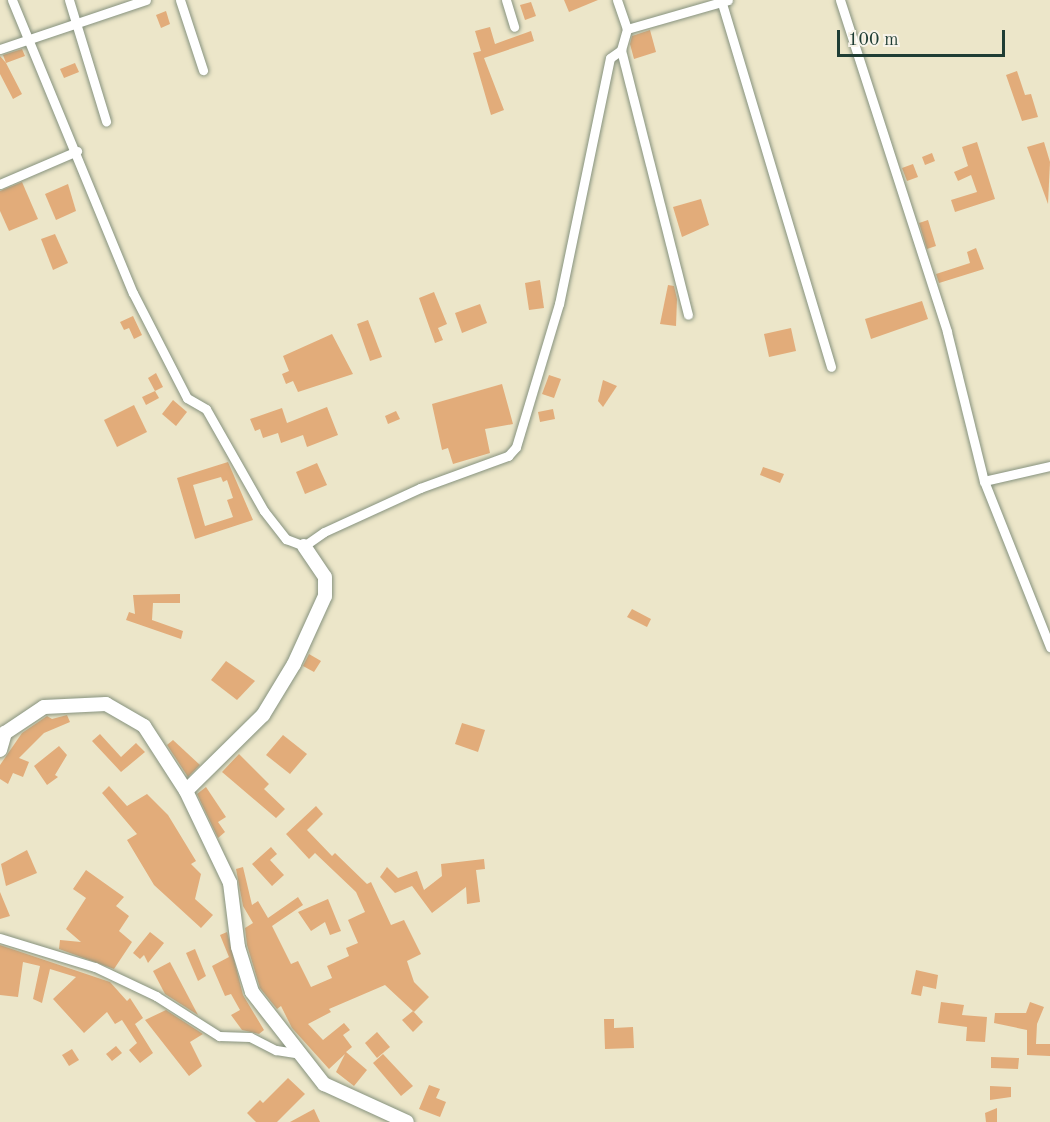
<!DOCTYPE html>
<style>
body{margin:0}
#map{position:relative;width:1050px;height:1122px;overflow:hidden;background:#ece6c9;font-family:"Old Standard TT",serif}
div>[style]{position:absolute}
.building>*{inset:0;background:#e2ac7a}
.roads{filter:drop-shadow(0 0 2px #86927e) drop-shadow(0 0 2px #86927e)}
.street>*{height:9px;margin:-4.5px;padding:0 4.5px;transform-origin:4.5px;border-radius:4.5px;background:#fff}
.secondary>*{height:14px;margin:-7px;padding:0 7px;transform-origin:7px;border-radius:7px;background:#fff}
span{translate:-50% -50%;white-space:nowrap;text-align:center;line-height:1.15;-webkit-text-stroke:4.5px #f7f3e8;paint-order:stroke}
.scale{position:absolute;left:837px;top:30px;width:168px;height:27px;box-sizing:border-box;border:3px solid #1f3d34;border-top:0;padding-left:8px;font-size:18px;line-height:21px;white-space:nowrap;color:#1f3d34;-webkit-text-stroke:4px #f7f3e8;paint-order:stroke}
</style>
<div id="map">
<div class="building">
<i style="clip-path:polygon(564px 0,598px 0,569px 12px)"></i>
<i style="clip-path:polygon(531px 2px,536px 16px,525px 20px,520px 5px)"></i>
<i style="clip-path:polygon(166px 11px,170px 24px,161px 28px,156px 15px)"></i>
<i style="clip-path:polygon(490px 27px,495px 44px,531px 31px,534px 41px,484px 58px,504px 110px,491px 115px,473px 53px,481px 51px,475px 31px)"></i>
<i style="clip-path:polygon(650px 30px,656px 52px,634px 59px,630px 44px,632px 36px)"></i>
<i style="clip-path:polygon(22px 49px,25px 56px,6px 63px,22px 94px,13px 99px,0 74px,0 56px,6px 63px,3px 55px)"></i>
<i style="clip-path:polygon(75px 63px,79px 72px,64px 78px,60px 69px)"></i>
<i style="clip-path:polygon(1017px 71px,1025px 95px,1031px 94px,1038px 117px,1022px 121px,1006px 75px)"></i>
<i style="clip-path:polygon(977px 142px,995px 199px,955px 212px,951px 200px,977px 192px,971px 175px,958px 181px,954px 172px,968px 166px,962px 147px)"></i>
<i style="clip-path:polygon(1044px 142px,1050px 162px,1048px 204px,1027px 147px)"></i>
<i style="clip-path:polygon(932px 153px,935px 161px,925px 165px,922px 157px)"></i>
<i style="clip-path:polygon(913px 164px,918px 177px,907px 181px,902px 168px)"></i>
<i style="clip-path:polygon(22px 182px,38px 219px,9px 231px,0 211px,0 191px)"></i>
<i style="clip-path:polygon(68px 184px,76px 211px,56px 220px,45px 194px)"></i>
<i style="clip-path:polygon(701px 199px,709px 225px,682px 237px,673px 207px)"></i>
<i style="clip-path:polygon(928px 220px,936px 246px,927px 249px,919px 223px)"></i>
<i style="clip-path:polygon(55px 234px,68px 263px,53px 270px,41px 239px)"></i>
<i style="clip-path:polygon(976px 248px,984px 269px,939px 283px,936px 274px,970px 263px,967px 252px)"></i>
<i style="clip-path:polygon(540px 280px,544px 308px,529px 310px,525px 283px)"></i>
<i style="clip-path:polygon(668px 285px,674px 286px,677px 299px,676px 326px,660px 324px)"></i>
<i style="clip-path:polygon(434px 292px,447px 324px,438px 328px,443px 340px,435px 343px,419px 298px)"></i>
<i style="clip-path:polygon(922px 301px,928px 319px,871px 339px,865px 319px)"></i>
<i style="clip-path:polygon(480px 304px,487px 323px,462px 333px,455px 313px)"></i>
<i style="clip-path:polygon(133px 316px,142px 335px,134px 339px,129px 328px,124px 330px,120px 322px)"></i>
<i style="clip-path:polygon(368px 320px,382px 357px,370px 361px,357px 324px)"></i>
<i style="clip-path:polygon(791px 328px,796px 351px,769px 357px,764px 334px)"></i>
<i style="clip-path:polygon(332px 334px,353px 374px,298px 392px,293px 381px,286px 384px,282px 374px,289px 371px,283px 356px)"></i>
<i style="clip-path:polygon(156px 373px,163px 387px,155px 391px,148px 378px)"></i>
<i style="clip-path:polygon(549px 375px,561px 379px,554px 398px,542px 394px)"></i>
<i style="clip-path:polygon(603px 380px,617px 386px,603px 407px,598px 401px)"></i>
<i style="clip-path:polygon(502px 384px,513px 424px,485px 429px,490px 453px,453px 464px,448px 448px,442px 450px,432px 404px)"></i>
<i style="clip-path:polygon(155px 391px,159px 398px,146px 405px,142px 397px)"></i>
<i style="clip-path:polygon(173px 400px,187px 412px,176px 426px,162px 414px)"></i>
<i style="clip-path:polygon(134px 405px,147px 432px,117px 447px,104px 420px)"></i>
<i style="clip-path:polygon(327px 407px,338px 435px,307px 447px,303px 435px,281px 443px,278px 433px,263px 438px,260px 429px,255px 431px,250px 419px,282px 408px,287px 423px)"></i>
<i style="clip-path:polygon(553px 409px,555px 419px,540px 422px,538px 412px)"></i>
<i style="clip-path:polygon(396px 411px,400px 419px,388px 424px,385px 416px)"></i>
<i style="clip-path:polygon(evenodd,228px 462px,253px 520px,195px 539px,177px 478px,228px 462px,221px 477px,223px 482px,227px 480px,233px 498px,227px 500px,233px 517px,205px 526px,193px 485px,221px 477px)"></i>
<i style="clip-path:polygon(317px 463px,327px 485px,305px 494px,296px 472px)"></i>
<i style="clip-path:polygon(763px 467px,784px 474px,780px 483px,760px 475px)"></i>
<i style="clip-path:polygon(180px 594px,180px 603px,153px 603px,152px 620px,183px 631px,181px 639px,126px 620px,129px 612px,135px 614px,133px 595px)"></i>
<i style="clip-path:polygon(632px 609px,651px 619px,647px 627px,627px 617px)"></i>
<i style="clip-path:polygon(309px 654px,321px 661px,314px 672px,303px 666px)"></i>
<i style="clip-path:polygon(226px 661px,255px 681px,237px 700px,211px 680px)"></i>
<i style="clip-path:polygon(67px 715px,70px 722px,44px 733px,19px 758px,29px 762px,23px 777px,13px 773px,8px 784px,0 779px,0 765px,22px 733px,47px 716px,52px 719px)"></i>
<i style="clip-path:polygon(462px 723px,485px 730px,478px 752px,455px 744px)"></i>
<i style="clip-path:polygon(100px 734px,121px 757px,136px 743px,145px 752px,121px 772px,92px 741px)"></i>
<i style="clip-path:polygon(283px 735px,307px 754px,290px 774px,266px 755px)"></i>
<i style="clip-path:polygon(173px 740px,200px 765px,188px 777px,167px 745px)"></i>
<i style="clip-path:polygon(59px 746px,67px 755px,55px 775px,58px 777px,47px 785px,34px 766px)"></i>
<i style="clip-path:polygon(239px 754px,269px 784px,264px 789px,285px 809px,276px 818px,222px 772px)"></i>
<i style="clip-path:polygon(109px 786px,127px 806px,147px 794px,168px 815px,196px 861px,191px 864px,201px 874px,195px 899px,213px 915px,201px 928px,154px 885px,127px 840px,137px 834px,102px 793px)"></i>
<i style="clip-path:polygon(206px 787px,226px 817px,218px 822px,225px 832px,218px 838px,197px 794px)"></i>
<i style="clip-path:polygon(316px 806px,323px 814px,307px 830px,332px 856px,335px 853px,367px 884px,371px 882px,391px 925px,404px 920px,421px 954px,407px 961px,414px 982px,429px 997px,414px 1012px,385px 985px,329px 1009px,331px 1012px,308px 1024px,323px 1040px,344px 1023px,350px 1030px,343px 1035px,352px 1047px,346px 1052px,367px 1070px,354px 1086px,336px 1072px,345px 1054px,329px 1069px,292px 1028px,281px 1006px,277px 1009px,260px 988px,247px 945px,245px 928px,253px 923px,243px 906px,236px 869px,243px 867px,252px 905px,258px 901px,268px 918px,298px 897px,303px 905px,272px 926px,291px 964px,298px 961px,311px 987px,332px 978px,327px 966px,349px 956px,346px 948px,358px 943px,348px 920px,365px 912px,356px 892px,315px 853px,309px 859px,286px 834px)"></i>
<i style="clip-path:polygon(271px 847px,277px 854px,270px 860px,284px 875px,272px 886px,252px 864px)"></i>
<i style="clip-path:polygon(27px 850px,37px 873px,6px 886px,1px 864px)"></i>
<i style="clip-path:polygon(484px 859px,485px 869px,476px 870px,480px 902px,467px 904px,466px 887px,432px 913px,412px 886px,395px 893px,380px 877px,387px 867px,398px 878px,417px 871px,424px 890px,442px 876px,441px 864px)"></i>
<i style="clip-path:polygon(86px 870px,124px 897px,116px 906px,129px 916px,119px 931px,132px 942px,114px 969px,59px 949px,60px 940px,81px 942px,66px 929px,86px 898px,73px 889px)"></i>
<i style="clip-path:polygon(0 892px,10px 916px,0 919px)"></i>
<i style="clip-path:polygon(328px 899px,341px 931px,330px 935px,325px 922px,311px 931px,298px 912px)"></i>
<i style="clip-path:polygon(150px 932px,164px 943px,148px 963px,144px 955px,140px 959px,133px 953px)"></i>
<i style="clip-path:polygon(227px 932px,243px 995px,264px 1030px,259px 1034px,242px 1030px,231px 1015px,240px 1010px,231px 994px,225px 996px,212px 966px,229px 957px,220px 935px)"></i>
<i style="clip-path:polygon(0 945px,110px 982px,127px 1001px,130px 998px,143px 1018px,135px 1024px,153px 1053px,140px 1063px,129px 1050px,137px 1043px,122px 1020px,115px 1024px,107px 1012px,84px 1033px,53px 999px,76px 977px,50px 969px,42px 1003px,33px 999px,40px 966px,23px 962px,18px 997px,0 995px)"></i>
<i style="clip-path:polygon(195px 949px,206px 976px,198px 981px,186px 953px)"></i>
<i style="clip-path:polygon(170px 962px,198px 1015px,165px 994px,153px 971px)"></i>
<i style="clip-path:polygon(916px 970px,938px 975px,936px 989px,923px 986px,921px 996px,911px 994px)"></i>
<i style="clip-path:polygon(941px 1002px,964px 1005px,962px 1015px,987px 1017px,985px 1042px,966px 1041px,967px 1027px,938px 1023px)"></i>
<i style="clip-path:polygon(1030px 1002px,1044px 1007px,1037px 1024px,1036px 1044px,1050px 1044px,1050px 1056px,1027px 1055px,1027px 1030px,994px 1023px,995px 1013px,1026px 1013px)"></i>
<i style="clip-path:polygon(166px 1010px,203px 1034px,190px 1042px,202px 1066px,189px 1076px,145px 1020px)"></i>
<i style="clip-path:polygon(413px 1011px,423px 1022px,413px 1032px,402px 1020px)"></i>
<i style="clip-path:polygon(604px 1019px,614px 1019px,614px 1028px,633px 1027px,634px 1048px,605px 1049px)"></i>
<i style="clip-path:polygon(377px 1032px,390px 1047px,377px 1058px,365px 1043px)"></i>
<i style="clip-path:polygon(116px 1046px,122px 1053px,112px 1061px,106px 1054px)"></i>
<i style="clip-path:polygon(72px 1049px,79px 1060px,69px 1066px,62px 1055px)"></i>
<i style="clip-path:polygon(383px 1054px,413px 1086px,401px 1096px,373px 1063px)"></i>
<i style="clip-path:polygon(991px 1057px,1019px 1058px,1018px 1069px,991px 1068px)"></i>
<i style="clip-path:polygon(288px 1078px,305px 1094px,277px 1122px,256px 1122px,247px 1113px,260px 1100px,263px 1103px)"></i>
<i style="clip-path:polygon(429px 1085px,440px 1089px,436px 1098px,446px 1102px,440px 1117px,419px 1109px)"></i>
<i style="clip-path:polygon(990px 1086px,1011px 1087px,1011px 1097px,990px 1100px)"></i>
<i style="clip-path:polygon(997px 1108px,997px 1122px,986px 1122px,985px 1113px)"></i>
<i style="clip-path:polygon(314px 1109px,320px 1122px,290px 1122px)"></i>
</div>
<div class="roads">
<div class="street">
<i style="left:12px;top:0;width:317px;rotate:67.6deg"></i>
<i style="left:133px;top:293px;width:118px;rotate:62.8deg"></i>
<i style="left:187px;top:398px;width:22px;rotate:30deg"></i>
<i style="left:206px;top:409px;width:117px;rotate:60.4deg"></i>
<i style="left:264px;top:511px;width:36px;rotate:52deg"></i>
<i style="left:286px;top:539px;width:19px;rotate:21deg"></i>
<i style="left:304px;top:546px;width:24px;rotate:-35deg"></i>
<i style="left:324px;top:532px;width:106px;rotate:-24.6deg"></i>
<i style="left:420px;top:488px;width:94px;rotate:-20deg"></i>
<i style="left:508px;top:456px;width:12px;rotate:-48deg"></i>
<i style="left:516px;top:447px;width:149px;rotate:-73.3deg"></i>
<i style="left:559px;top:304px;width:251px;rotate:-78.3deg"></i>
<i style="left:610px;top:58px;width:14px;rotate:-36deg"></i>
<i style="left:69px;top:0;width:127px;rotate:73deg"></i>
<i style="left:180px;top:0;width:74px;rotate:71.8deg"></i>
<i style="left:506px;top:0;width:28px;rotate:73deg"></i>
<i style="left:617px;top:0;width:31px;rotate:71deg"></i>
<i style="left:627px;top:29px;width:22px;rotate:106deg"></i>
<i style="left:621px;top:50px;width:273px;rotate:75.8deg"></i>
<i style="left:721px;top:0;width:383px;rotate:73.3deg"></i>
<i style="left:840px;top:0;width:349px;rotate:72.1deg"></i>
<i style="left:947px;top:332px;width:154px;rotate:76.1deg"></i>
<i style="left:984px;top:481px;width:179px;rotate:68.3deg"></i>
<i style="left:627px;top:29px;width:105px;rotate:-16deg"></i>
<i style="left:0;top:49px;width:154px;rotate:-18.6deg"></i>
<i style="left:0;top:184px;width:84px;rotate:-23.2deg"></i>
<i style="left:984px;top:481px;width:68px;rotate:-12.8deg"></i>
<i style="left:0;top:938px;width:99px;rotate:17deg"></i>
<i style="left:95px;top:967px;width:68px;rotate:25.4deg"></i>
<i style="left:156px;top:996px;width:75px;rotate:32.4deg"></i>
<i style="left:219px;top:1036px;width:31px;rotate:2deg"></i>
<i style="left:250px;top:1037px;width:29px;rotate:27deg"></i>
<i style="left:276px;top:1050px;width:24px;rotate:9deg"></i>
</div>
<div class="secondary">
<i style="left:304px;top:546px;width:37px;rotate:56deg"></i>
<i style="left:325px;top:577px;width:19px;rotate:90deg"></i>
<i style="left:325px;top:596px;width:75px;rotate:114.5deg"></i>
<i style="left:294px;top:664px;width:60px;rotate:121.3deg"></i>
<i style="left:263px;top:715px;width:108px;rotate:135.4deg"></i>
<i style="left:186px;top:791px;width:102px;rotate:64.4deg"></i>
<i style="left:230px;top:883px;width:64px;rotate:82.9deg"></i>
<i style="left:238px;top:947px;width:47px;rotate:72.7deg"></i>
<i style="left:252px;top:992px;width:117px;rotate:52deg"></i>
<i style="left:324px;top:1084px;width:91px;rotate:24.6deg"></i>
<i style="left:0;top:750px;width:18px;rotate:-74deg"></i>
<i style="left:5px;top:733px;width:47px;rotate:-33.7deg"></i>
<i style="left:44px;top:707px;width:62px;rotate:-2.8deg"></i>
<i style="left:106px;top:704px;width:44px;rotate:30.1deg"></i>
<i style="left:144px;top:726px;width:77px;rotate:57.1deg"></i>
</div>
</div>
<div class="scale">100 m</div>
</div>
